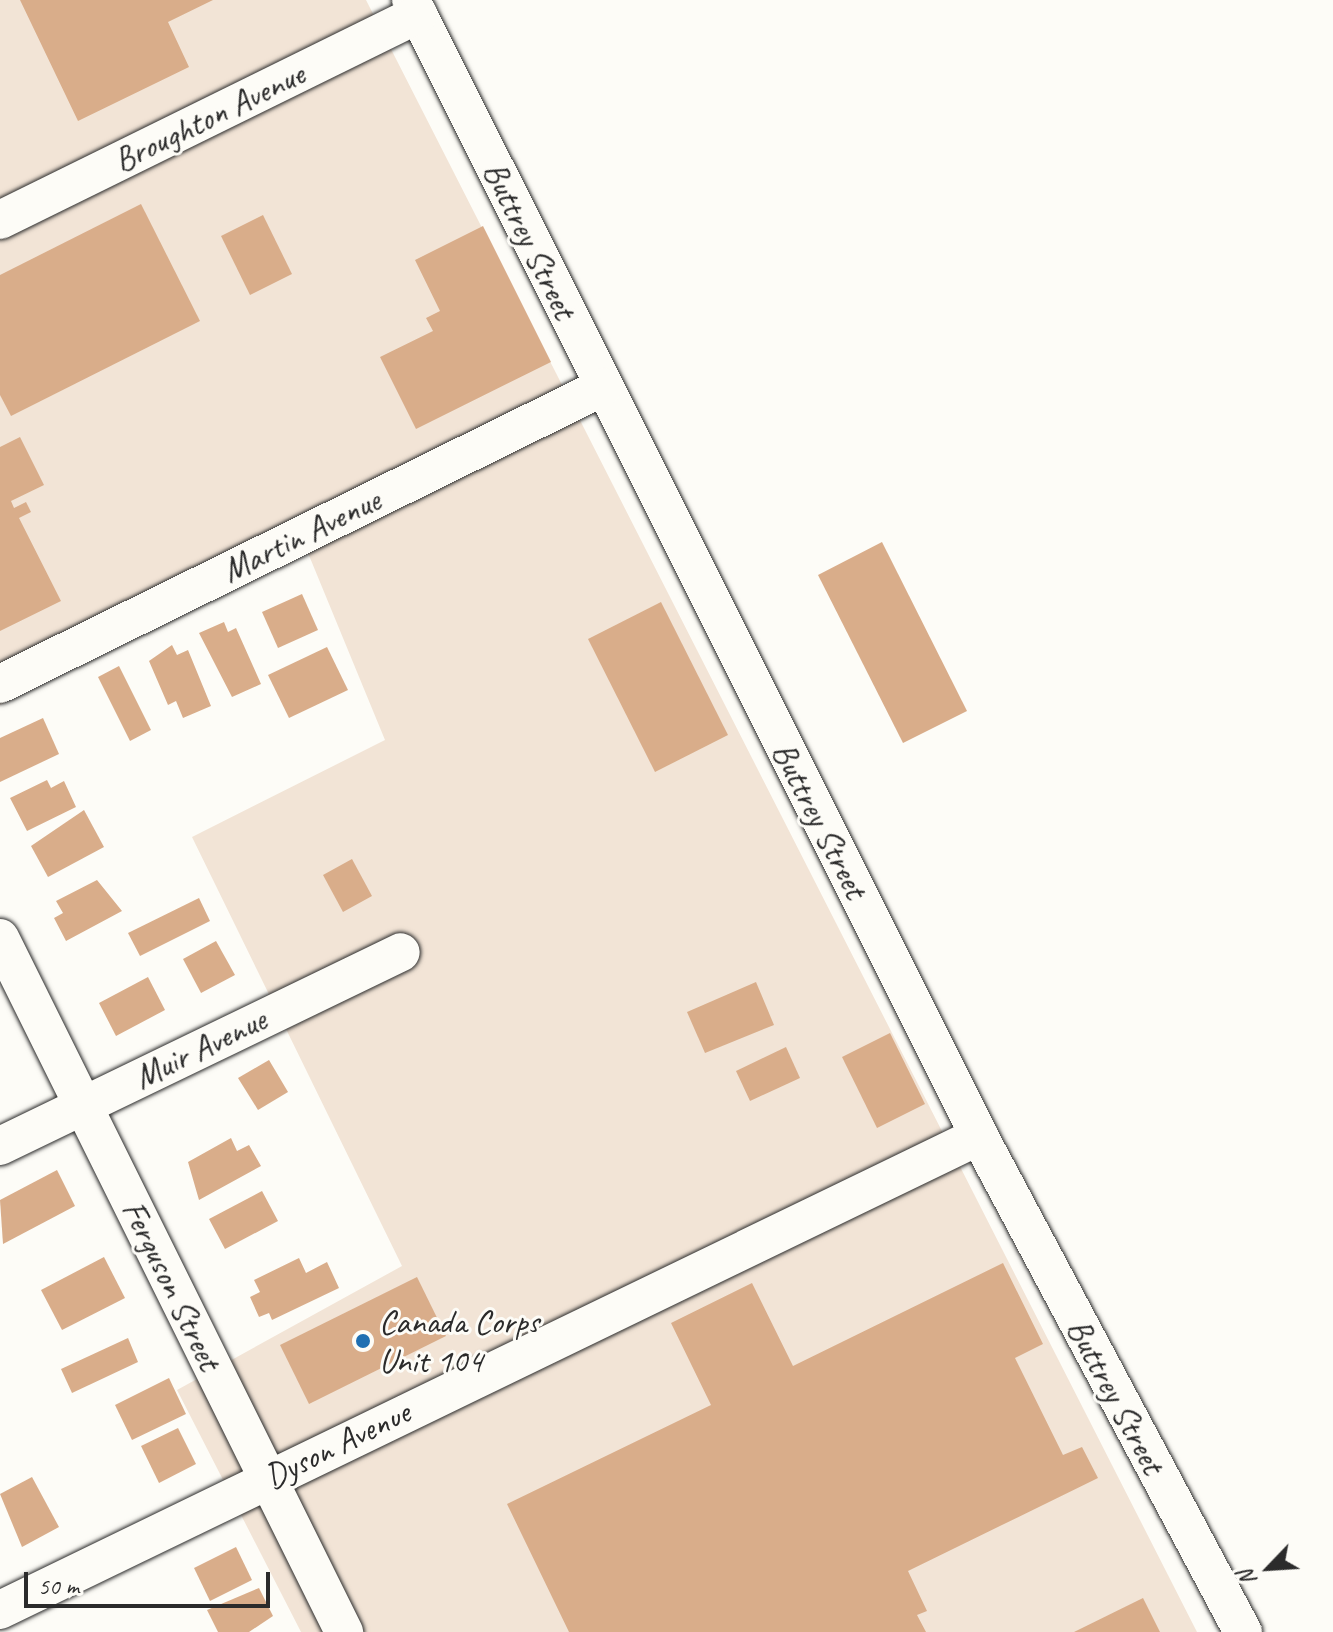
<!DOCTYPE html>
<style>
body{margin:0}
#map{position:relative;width:1333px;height:1632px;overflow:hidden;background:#fdfcf7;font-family:Caveat,sans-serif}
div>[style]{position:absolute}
.built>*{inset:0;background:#f2e4d6}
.building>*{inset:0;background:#d9ad8a}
.roads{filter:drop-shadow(0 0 2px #2b2b2b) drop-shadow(0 0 2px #2b2b2b)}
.minor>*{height:38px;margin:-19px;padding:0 19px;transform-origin:19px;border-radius:19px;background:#fdfcf7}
.dots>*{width:22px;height:22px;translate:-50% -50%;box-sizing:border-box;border:4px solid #fdfcf7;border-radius:50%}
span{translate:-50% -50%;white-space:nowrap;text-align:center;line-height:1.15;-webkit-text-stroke:6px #fdfcf7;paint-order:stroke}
.street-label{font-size:34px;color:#2b2b2b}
.poi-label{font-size:34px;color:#2b2b2b}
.left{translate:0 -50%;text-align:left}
.north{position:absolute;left:1229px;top:1528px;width:80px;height:80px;-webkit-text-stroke:6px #fdfcf7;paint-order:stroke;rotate:245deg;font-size:22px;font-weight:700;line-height:32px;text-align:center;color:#2b2b2b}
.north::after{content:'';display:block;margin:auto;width:28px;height:36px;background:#2b2b2b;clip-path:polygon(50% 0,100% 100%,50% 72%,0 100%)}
.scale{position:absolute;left:24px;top:1572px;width:246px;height:36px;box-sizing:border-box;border:4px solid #2b2b2b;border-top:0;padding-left:10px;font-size:24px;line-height:28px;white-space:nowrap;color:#2b2b2b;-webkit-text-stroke:6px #fdfcf7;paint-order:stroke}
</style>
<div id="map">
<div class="built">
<i style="clip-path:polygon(0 0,366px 0,1197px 1632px,301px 1632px,177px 1390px,402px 1266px,192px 837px,385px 740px,308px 553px,0 705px)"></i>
</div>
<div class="building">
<i style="clip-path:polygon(20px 0,213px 0,168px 22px,189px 67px,78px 121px)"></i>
<i style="clip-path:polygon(141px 204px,200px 321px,11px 416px,0 395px,0 275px)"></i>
<i style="clip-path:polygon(263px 215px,292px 274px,250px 295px,221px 236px)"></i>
<i style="clip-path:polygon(483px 226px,551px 362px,416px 429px,380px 357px,433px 331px,426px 318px,440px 311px,415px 260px)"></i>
<i style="clip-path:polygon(20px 437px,44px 485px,11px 501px,14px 508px,26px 502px,31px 512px,19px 518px,61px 601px,0 631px,0 447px)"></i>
<i style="clip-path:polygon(882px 542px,967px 711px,903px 743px,818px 575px)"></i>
<i style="clip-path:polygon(302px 594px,318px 630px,278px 648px,262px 612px)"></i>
<i style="clip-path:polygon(661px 602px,728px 735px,655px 772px,588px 639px)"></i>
<i style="clip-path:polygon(224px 622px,228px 632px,236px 628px,261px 684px,232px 697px,199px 633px)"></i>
<i style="clip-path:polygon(172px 645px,177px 655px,188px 650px,211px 706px,183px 718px,176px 701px,168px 705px,149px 661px)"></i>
<i style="clip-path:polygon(327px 647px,348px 690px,289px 718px,268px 675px)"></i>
<i style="clip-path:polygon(119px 666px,151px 730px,130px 741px,98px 677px)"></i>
<i style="clip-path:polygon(43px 718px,59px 754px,0 782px,0 738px)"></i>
<i style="clip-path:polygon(47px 780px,51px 788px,64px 781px,76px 807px,27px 831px,10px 798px)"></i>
<i style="clip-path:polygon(84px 810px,104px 847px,48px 877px,31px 846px)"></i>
<i style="clip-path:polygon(352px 859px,372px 896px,343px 912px,323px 875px)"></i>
<i style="clip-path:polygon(97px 880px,122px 911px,66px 941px,54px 918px,63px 913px,56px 901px)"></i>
<i style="clip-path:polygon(199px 898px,210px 921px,140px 956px,128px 933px)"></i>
<i style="clip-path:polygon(216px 941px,235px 975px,201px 993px,183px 959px)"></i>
<i style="clip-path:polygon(148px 977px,165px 1010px,116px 1036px,99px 1003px)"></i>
<i style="clip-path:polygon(756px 982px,774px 1025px,705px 1053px,687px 1012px)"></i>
<i style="clip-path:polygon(890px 1033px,925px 1104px,877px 1128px,842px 1057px)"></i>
<i style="clip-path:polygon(786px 1047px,800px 1078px,750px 1101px,736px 1071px)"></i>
<i style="clip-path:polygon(269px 1060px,288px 1092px,258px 1110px,238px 1078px)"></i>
<i style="clip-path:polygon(231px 1138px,237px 1151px,249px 1145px,261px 1166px,199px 1200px,188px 1162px)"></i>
<i style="clip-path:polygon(57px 1170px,75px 1206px,3px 1244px,0 1200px)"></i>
<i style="clip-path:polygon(262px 1191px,278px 1221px,225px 1249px,209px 1219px)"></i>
<i style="clip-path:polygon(104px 1257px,125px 1298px,62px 1330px,41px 1290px)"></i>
<i style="clip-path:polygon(299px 1258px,306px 1273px,327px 1262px,339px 1288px,272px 1320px,269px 1313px,259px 1317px,250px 1297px,260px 1292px,254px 1280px)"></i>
<i style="clip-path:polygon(1003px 1263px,1043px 1344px,1015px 1358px,1063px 1455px,1082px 1447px,1098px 1478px,908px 1571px,927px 1611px,917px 1615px,926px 1632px,569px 1632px,507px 1504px,711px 1405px,671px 1323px,752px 1283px,793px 1366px)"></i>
<i style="clip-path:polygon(417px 1277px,446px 1336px,309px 1404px,280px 1345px)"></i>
<i style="clip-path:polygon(128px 1338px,138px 1362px,72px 1393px,61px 1369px)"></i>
<i style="clip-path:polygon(169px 1378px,186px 1414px,132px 1440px,115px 1405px)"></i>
<i style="clip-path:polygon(178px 1428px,196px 1464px,159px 1483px,141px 1446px)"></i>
<i style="clip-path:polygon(32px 1477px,59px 1527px,22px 1547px,0 1494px)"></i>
<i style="clip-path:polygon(236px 1547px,252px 1580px,210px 1601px,194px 1568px)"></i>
<i style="clip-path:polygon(259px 1588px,273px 1616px,249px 1632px,218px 1632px,207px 1610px)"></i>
<i style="clip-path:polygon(1143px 1598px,1160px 1632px,1074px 1632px)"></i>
</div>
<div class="roads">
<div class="minor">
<i style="left:411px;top:0;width:1270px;rotate:63.43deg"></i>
<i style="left:979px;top:1136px;width:562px;rotate:61.98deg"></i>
<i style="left:0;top:220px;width:466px;rotate:-26.2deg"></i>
<i style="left:0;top:684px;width:672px;rotate:-26.22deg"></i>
<i style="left:0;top:938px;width:775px;rotate:63.63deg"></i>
<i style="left:0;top:1146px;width:445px;rotate:-25.8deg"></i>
<i style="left:0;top:1610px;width:1088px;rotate:-25.83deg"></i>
</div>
</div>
<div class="dots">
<i style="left:363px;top:1341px;background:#1f6fb2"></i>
</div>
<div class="street-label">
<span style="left:209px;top:117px;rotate:-26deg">Broughton Avenue</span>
<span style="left:530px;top:240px;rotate:64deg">Buttrey Street</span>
<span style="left:301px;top:535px;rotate:-26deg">Martin Avenue</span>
<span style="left:820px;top:820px;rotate:63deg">Buttrey Street</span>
<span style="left:200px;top:1048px;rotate:-26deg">Muir Avenue</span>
<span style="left:172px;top:1285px;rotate:64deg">Ferguson Street</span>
<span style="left:1116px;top:1396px;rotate:62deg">Buttrey Street</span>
<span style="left:337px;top:1444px;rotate:-26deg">Dyson Avenue</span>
</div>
<div class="poi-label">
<span class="left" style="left:379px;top:1341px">Canada Corps<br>Unit 104</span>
</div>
<div class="north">N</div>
<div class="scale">50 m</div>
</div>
